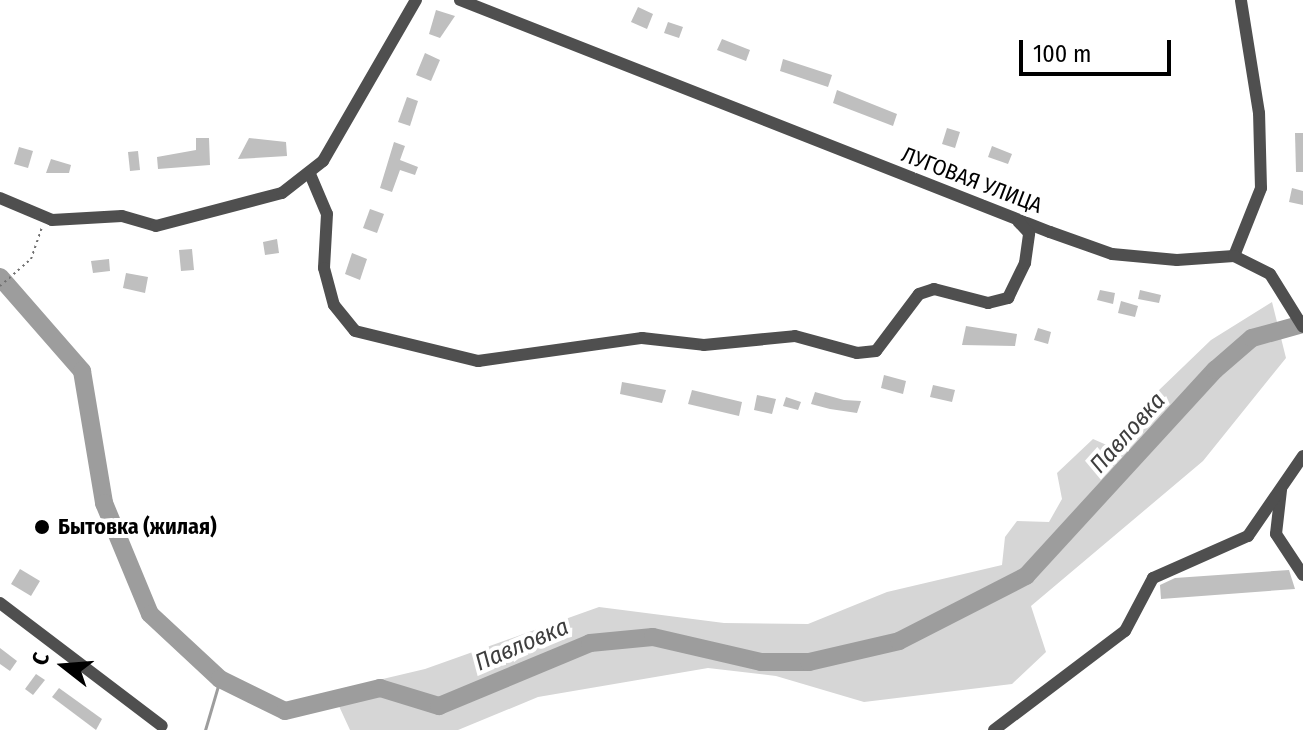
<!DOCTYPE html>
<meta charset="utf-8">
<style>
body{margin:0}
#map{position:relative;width:1303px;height:730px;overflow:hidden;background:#fff;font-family:"Fira Sans Condensed",sans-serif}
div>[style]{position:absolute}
.green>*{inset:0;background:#d6d6d6}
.stream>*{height:3px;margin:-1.5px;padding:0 1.5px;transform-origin:1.5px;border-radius:1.5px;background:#9d9d9d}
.river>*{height:18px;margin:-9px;padding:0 9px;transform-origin:9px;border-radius:9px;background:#9d9d9d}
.building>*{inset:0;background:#bfbfbf}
.path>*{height:2px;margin-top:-1px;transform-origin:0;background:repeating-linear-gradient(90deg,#717171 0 2px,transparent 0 6px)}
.minor>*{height:12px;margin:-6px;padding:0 6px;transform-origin:6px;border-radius:6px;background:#4f4f4f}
.dots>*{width:22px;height:22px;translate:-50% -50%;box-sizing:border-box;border:4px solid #fff;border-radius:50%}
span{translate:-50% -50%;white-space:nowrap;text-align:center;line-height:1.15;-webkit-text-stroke:8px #fff;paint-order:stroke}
.street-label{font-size:22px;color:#000}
.poi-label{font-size:22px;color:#000;font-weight:700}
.left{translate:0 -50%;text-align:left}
.water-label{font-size:24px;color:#3e3e3e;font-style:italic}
.north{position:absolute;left:24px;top:626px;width:80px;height:80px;-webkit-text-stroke:6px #fff;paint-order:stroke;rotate:287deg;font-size:22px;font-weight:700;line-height:32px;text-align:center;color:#000}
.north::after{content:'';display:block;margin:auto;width:28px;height:36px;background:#000;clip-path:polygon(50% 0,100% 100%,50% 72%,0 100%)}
.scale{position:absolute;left:1019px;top:40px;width:152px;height:36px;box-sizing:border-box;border:4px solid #000;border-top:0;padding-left:10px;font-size:24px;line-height:28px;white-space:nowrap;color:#000;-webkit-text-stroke:6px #fff;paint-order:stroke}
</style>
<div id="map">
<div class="green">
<i style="clip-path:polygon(1272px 302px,1286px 358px,1203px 461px,1031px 606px,1046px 652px,1012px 684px,864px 702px,776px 676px,708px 668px,538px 697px,458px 730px,350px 730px,332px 691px,425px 669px,599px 607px,724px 623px,808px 624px,887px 592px,1002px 565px,1005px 537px,1017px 521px,1049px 522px,1062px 499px,1057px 473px,1093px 439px,1118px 450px,1157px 392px,1211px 340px)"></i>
</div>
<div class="stream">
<i style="left:205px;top:730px;width:53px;rotate:-73.6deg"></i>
</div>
<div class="river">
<i style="left:0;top:277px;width:125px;rotate:48.9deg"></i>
<i style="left:82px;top:371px;width:134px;rotate:80.5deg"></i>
<i style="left:104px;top:503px;width:120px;rotate:67.5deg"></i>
<i style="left:150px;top:614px;width:96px;rotate:42.9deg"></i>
<i style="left:220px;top:679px;width:72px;rotate:26.2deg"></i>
<i style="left:285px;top:711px;width:98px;rotate:-13.6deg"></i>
<i style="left:380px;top:688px;width:62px;rotate:17deg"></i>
<i style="left:439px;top:706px;width:164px;rotate:-22.6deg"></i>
<i style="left:590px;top:643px;width:63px;rotate:-5.4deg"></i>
<i style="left:653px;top:637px;width:111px;rotate:13deg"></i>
<i style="left:761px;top:662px;width:48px"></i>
<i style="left:809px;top:662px;width:92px;rotate:-13.1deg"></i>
<i style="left:899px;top:641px;width:143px;rotate:-27.1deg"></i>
<i style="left:1026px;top:576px;width:280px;rotate:-47.5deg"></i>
<i style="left:1215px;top:370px;width:49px;rotate:-40.9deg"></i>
<i style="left:1252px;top:338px;width:53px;rotate:-15.4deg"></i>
</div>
<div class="building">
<i style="clip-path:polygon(638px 7px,653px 14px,647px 29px,631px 22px)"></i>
<i style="clip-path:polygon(436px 10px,455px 16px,440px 38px,429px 34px)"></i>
<i style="clip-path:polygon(668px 22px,683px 27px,679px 38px,664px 33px)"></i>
<i style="clip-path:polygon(722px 39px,750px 50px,746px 61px,717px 50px)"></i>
<i style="clip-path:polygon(425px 53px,440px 60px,431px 81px,416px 75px)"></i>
<i style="clip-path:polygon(783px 59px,832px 75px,828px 87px,780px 71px)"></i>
<i style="clip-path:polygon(837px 90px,897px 114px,893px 126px,833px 103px)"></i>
<i style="clip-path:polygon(407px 97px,418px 101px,410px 126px,398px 122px)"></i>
<i style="clip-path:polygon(947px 128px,960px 132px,955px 148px,942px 144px)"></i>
<i style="clip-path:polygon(1295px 133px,1303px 133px,1303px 172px,1296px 172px)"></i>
<i style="clip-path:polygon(196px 138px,209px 138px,210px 165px,158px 169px,157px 157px,196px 150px)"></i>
<i style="clip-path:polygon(249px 138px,286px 142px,287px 156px,238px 159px)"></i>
<i style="clip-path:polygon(394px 142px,405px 146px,400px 160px,418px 167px,415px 175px,400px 170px,392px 192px,380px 188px)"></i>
<i style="clip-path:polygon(992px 146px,1012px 154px,1008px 164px,988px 157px)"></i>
<i style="clip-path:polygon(19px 147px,33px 151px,28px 168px,14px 164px)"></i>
<i style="clip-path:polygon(138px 151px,140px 170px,130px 171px,128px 152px)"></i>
<i style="clip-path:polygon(51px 159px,71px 165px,69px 173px,46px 173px)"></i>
<i style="clip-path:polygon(1292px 188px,1303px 191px,1303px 205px,1289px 202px)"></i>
<i style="clip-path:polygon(370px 209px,384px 214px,377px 233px,363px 228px)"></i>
<i style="clip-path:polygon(277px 239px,279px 253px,265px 255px,263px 242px)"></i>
<i style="clip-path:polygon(192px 249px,194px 270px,181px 271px,179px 250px)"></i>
<i style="clip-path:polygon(352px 253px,367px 259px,360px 280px,345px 274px)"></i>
<i style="clip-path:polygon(109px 259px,110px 271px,93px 273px,91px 261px)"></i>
<i style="clip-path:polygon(126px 273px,148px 277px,145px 293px,123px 288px)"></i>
<i style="clip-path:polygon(1100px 290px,1115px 293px,1113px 304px,1097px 300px)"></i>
<i style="clip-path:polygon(1140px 290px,1161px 295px,1159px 303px,1138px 299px)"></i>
<i style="clip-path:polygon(1121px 301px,1138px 306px,1135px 317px,1118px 313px)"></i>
<i style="clip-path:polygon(966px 326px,1017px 334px,1015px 346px,962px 345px)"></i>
<i style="clip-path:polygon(1038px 328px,1051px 332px,1048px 344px,1034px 340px)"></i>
<i style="clip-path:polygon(884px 375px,906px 381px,903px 394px,881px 388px)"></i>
<i style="clip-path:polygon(622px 382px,666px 390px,662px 403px,620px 394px)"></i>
<i style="clip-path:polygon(933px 385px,955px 390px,952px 402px,930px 397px)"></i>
<i style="clip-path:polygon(692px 390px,742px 402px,739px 416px,688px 404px)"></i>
<i style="clip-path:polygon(815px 392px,844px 400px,861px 401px,857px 413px,830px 409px,811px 404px)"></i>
<i style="clip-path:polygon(757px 395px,776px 399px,772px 414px,754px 410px)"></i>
<i style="clip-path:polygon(786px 397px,801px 402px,798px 410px,783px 406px)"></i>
<i style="clip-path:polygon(20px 569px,40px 581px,31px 596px,11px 584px)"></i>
<i style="clip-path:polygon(1289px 570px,1295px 589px,1161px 599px,1160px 585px,1175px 578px)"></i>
<i style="clip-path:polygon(0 648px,17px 661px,10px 671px,0 664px)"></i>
<i style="clip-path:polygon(36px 674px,45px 680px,33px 695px,25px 689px)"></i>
<i style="clip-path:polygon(59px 688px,102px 719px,96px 730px,52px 697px)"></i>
</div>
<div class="path">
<i style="left:0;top:286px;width:41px;rotate:-41.1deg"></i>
<i style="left:31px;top:259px;width:34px;rotate:-71deg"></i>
</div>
<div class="minor">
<i style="left:460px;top:0;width:634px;rotate:21.47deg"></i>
<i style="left:1050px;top:232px;width:66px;rotate:19.5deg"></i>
<i style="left:1112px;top:254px;width:65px;rotate:5.3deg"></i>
<i style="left:1177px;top:260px;width:57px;rotate:-4deg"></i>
<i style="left:1234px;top:256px;width:73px;rotate:-68.3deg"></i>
<i style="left:1261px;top:188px;width:75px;rotate:-91.5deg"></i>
<i style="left:1259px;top:113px;width:114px;rotate:-99.1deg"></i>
<i style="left:310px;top:174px;width:43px;rotate:67deg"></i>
<i style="left:327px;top:214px;width:54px;rotate:93.2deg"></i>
<i style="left:324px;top:268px;width:38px;rotate:75deg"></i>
<i style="left:334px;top:305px;width:33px;rotate:51deg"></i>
<i style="left:355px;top:331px;width:127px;rotate:13.7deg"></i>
<i style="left:478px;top:361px;width:166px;rotate:-8deg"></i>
<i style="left:642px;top:338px;width:62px;rotate:6.4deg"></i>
<i style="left:704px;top:345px;width:91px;rotate:-5.6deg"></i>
<i style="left:795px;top:336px;width:64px;rotate:15.3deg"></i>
<i style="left:857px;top:353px;width:19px;rotate:-6deg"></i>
<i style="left:876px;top:351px;width:71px;rotate:-53deg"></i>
<i style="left:919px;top:294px;width:16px;rotate:-18deg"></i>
<i style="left:934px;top:289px;width:56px;rotate:14.5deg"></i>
<i style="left:988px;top:303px;width:21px;rotate:-14deg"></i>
<i style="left:1008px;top:298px;width:39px;rotate:-64deg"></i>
<i style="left:1025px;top:263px;width:30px;rotate:-82deg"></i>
<i style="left:1029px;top:233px;width:16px;rotate:-133deg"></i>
<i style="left:0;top:198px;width:56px;rotate:22.9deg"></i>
<i style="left:52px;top:220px;width:70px;rotate:-3.3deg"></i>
<i style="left:122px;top:216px;width:35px;rotate:16deg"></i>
<i style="left:156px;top:226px;width:130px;rotate:-14.7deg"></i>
<i style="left:282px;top:193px;width:52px;rotate:-38deg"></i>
<i style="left:323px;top:161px;width:186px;rotate:-60deg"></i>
<i style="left:1234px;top:256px;width:40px;rotate:26.6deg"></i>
<i style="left:1270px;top:274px;width:62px;rotate:58.1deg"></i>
<i style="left:1281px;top:490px;width:44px;rotate:96.5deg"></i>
<i style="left:1276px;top:534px;width:49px;rotate:56.6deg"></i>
<i style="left:0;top:603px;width:203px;rotate:37.2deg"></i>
<i style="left:994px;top:730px;width:164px;rotate:-37.1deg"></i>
<i style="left:1125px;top:631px;width:60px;rotate:-62.2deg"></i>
<i style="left:1153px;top:578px;width:104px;rotate:-23.9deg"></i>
<i style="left:1248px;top:536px;width:97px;rotate:-55.5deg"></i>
</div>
<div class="dots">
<i style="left:42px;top:527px;background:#000"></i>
</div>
<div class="street-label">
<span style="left:972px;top:180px;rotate:21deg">ЛУГОВАЯ УЛИЦА</span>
</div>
<div class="poi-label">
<span class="left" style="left:58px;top:527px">Бытовка (жилая)</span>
</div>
<div class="water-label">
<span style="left:1128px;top:433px;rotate:-48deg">Павловка</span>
<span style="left:522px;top:645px;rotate:-23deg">Павловка</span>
</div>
<div class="north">С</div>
<div class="scale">100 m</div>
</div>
